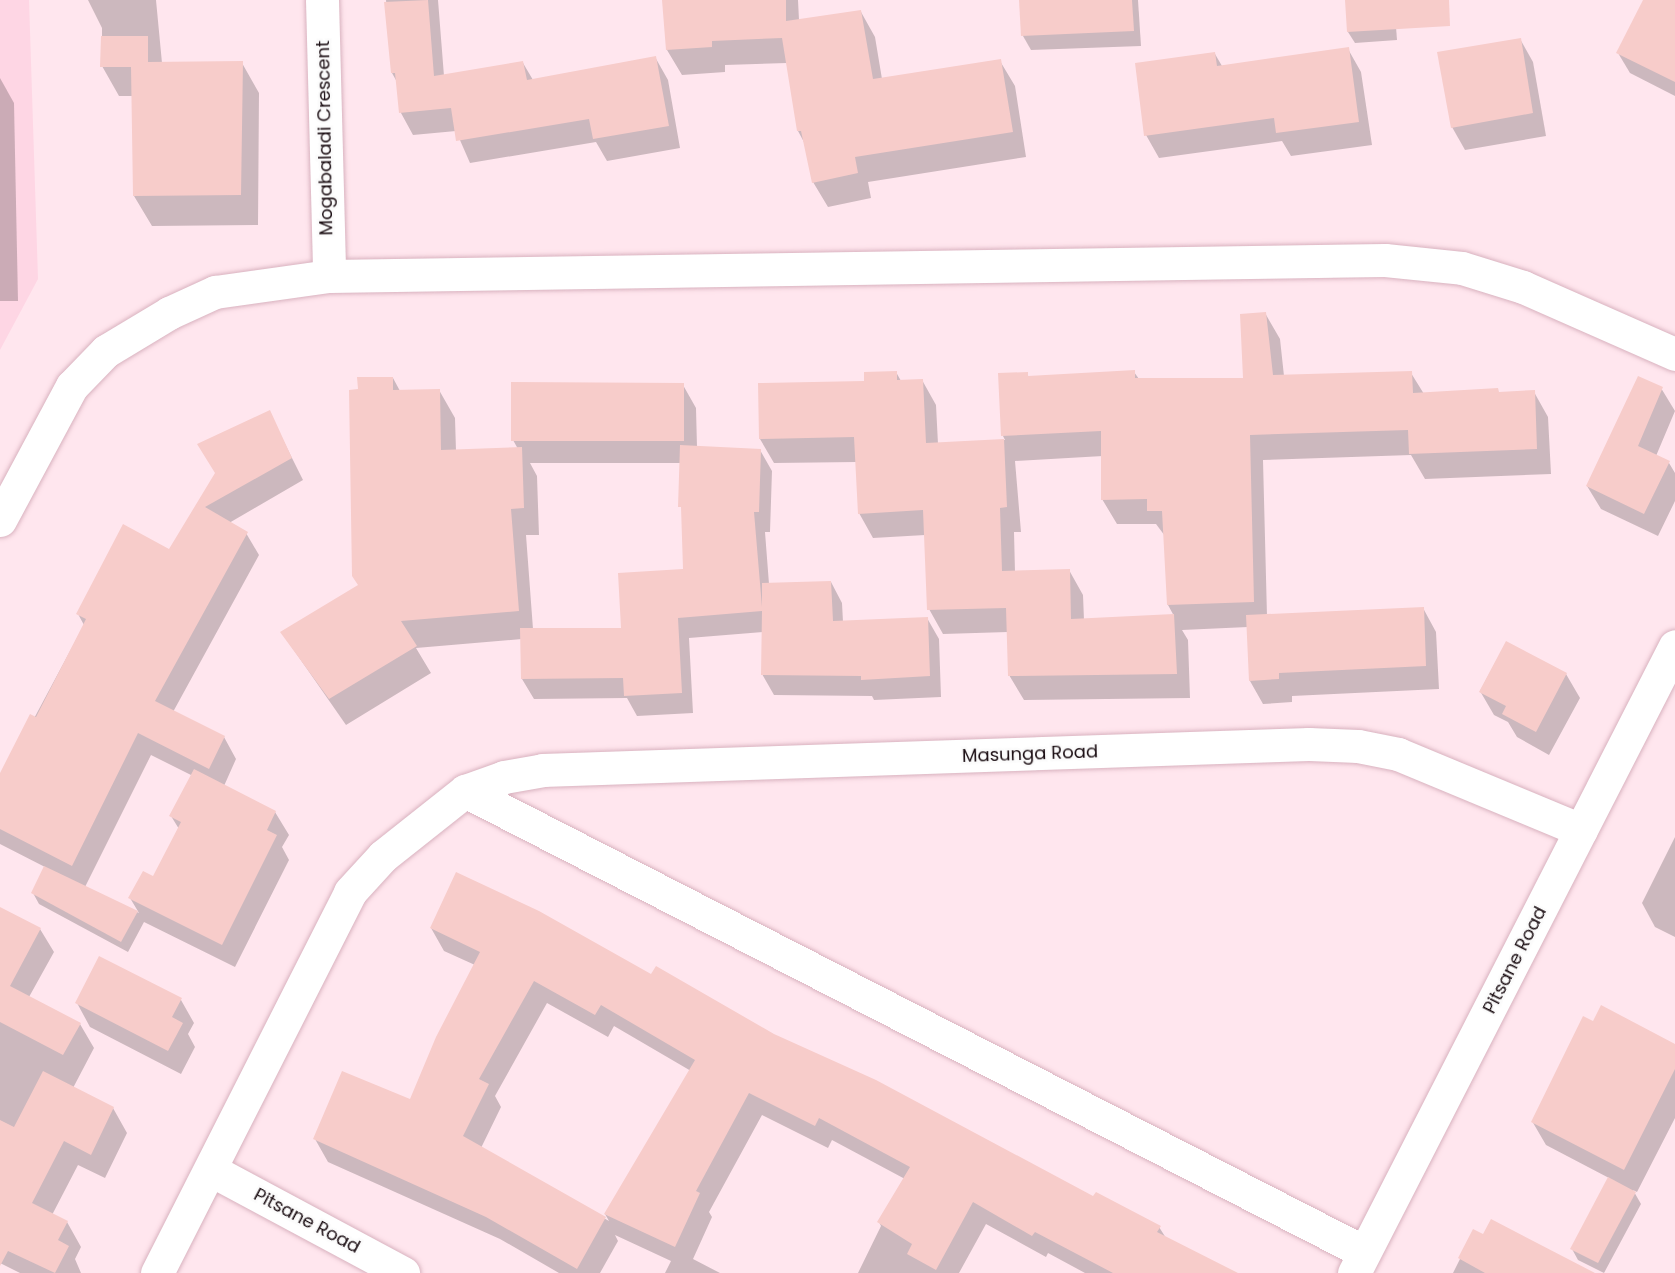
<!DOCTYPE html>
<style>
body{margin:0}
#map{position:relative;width:1675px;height:1273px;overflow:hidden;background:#ffe6ee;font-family:Poppins,sans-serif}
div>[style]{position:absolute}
.built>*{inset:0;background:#fed6e4}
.shadow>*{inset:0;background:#0003}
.building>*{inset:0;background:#f7ccca}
.roads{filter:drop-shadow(0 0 2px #d9b2bf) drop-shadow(0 0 2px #d9b2bf)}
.minor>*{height:33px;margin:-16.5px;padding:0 16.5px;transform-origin:16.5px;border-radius:16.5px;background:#fff}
span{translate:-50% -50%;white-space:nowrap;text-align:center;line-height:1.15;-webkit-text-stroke:5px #fbfbfb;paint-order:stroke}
.street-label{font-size:18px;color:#1a0d12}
</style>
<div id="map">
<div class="built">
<i style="clip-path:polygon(0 0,29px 0,38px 279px,0 350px)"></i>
</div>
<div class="shadow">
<i style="clip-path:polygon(88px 0,156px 0,162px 63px,242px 63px,259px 93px,258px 225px,152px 226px,134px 196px,133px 96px,119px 96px,102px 66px,102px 28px)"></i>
<i style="clip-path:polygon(386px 0,438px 0,444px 76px,523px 63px,533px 80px,655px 57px,668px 80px,680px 148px,607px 161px,596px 142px,470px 163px,456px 131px,413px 135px,401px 113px,397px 82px,392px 73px)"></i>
<i style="clip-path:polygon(664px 0,798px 0,799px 20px,861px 12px,875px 37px,882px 79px,1000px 61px,1015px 86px,1026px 157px,868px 182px,871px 198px,828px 207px,813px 182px,805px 144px,798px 131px,787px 63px,725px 65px,725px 72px,682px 75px,667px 50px)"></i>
<i style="clip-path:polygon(1021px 0,1138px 0,1141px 46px,1031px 50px,1023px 36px)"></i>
<i style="clip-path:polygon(1346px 0,1394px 0,1397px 40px,1355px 43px,1348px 32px)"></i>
<i style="clip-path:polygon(1645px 0,1675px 0,1675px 96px,1630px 73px,1618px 53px)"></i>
<i style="clip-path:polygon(1520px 39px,1533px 62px,1546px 136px,1465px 150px,1452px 127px)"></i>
<i style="clip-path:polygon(1348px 49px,1361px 72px,1372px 145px,1291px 156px,1282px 141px,1159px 158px,1146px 135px,1215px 54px,1222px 66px)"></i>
<i style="clip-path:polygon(0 78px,14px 103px,18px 301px,0 301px)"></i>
<i style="clip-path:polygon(evenodd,1265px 313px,1280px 339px,1284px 376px,1411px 373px,1424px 394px,1534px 392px,1548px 417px,1551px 474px,1425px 479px,1411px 455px,1263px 460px,1267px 616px,1423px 608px,1436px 632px,1439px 689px,1292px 696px,1292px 702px,1263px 704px,1250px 681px,1248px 627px,1182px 630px,1188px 640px,1190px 698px,1024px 700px,1009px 675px,1008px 632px,943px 634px,929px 609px,925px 535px,873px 538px,859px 513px,857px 462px,774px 463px,760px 439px,866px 382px,896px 372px,901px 381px,922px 380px,936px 405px,938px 444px,1005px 440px,1003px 436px,1027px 374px,1029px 377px,1134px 372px,1139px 379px,1245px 379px,1265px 313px,1103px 456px,1102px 499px,1117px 524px,1156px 524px,1165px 536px,1168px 605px,1174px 616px,1084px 620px,1083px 595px,1069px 570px,1015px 572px,1014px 532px,1021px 532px,1015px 461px,1103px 456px)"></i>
<i style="clip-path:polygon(evenodd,393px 378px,400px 391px,439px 390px,455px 418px,456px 451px,518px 449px,513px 440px,683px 385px,696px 408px,697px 447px,760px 450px,772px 471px,770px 532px,765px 532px,769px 584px,831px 582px,842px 603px,843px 622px,927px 618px,939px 639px,941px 697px,874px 700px,872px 696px,774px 695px,762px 674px,763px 632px,689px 638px,693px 713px,637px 716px,627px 698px,534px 699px,522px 679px,522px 639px,416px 648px,431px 673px,346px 725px,282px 633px,359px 586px,360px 391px,393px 378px,530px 463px,681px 463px,684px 570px,622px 629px,533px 629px,526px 535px,539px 535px,537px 476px,530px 463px)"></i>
<i style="clip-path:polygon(1661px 388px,1675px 411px,1656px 456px,1669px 463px,1675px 473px,1675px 501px,1658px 536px,1601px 509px,1587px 486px)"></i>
<i style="clip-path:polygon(evenodd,269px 412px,303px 480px,229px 523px,246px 533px,259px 555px,173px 712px,224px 737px,236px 759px,224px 786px,275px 812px,289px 835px,282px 847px,289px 860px,235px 967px,144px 922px,128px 952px,39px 904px,33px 893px,45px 867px,0 844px,0 782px,84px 625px,78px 614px,169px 551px,269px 412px,151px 755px,193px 776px,171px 816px,179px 829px,154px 878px,130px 898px,139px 913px,85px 887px,151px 755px)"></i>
<i style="clip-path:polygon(1506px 643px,1566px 674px,1580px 698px,1549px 755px,1517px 737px,1508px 722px,1494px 715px,1480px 691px)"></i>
<i style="clip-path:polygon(1675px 837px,1675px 937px,1655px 927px,1642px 903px)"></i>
<i style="clip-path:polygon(0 908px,40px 929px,54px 952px,29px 997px,80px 1024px,94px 1048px,73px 1088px,113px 1108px,127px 1133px,105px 1178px,78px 1165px,52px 1215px,67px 1222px,81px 1247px,75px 1259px,81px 1273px,20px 1273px,0 1263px)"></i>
<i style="clip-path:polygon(evenodd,431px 928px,651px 976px,1094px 1198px,1159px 1227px,1166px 1238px,1235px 1273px,1085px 1273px,1048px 1253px,1046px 1257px,986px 1224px,959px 1273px,858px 1273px,881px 1226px,879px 1222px,905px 1179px,832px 1140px,828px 1148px,762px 1115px,709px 1212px,712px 1217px,693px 1259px,720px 1273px,665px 1273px,671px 1261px,615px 1235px,618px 1241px,600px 1273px,559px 1273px,500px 1239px,328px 1162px,315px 1139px,410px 1101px,475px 965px,444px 951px,431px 928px,547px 1003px,608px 1037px,614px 1026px,691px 1071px,605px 1214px,609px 1221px,481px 1148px,501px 1107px,495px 1096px,547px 1003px)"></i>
<i style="clip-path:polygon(181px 1000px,194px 1023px,188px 1034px,195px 1047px,181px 1074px,90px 1027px,77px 1003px)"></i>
<i style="clip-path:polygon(1675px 1046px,1675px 1118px,1637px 1192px,1633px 1190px,1641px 1204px,1604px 1273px,1578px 1260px,1572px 1249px,1609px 1178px,1546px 1145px,1532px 1121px)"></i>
<i style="clip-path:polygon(1474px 1231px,1579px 1273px,1453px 1273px)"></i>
</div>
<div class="building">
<i style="clip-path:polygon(428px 0,434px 76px,523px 61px,527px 80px,656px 56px,669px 126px,593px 139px,589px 119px,456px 141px,451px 108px,399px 113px,395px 73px,391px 73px,384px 2px)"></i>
<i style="clip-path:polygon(662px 0,786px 0,786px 21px,861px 10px,873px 79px,1001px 59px,1013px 132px,855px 157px,858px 173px,812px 183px,801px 131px,797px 131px,782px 38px,712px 41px,712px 47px,666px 50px)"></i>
<i style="clip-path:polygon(1019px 0,1132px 0,1134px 31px,1021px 36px)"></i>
<i style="clip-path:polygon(1345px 0,1449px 0,1450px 26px,1347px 32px)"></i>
<i style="clip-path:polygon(1643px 0,1675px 0,1675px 82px,1616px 53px)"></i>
<i style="clip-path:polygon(101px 36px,148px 36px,148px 62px,243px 61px,241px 195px,133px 196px,131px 67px,100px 67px)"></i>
<i style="clip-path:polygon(1521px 38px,1533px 113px,1451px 128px,1437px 52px)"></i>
<i style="clip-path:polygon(1349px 47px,1359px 122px,1276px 133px,1274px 118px,1144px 136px,1135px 63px,1215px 52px,1217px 66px)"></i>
<i style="clip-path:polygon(1266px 312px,1273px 375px,1412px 371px,1413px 393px,1498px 388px,1499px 392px,1535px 390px,1537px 449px,1409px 454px,1408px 430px,1250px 435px,1254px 602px,1167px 605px,1162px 511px,1147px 511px,1147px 499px,1101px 500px,1101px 431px,1001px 436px,998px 373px,1028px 372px,1028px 376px,1135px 370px,1135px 378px,1243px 378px,1240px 314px)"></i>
<i style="clip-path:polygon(897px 371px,897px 380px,923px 379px,926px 443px,1004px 439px,1007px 507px,1000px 508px,1002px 571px,1070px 569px,1071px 619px,1174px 614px,1177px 674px,1008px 676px,1006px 608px,927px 610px,923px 510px,858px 514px,854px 437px,759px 439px,758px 383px,864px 381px,864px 372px)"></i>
<i style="clip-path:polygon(1638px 376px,1663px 387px,1638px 446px,1670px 461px,1644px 514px,1586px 486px)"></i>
<i style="clip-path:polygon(357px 377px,393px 377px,393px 390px,440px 389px,441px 450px,522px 447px,524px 508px,511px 509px,519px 611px,401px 621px,417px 646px,329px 699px,280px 632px,358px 585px,352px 576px,349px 390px,358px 389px)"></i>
<i style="clip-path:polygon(511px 382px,684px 383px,684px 441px,511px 441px)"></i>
<i style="clip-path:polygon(270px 410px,292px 458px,205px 507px,248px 532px,155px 701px,225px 736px,209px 769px,138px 733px,72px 866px,0 829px,0 773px,30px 714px,36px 717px,86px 619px,76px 614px,123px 524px,169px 549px,215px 473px,197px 444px)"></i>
<i style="clip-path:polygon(680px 445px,761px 449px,759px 512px,754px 512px,762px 607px,762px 583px,831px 581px,833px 621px,928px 617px,930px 676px,861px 680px,861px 676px,761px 675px,762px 611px,678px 618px,682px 693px,624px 696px,623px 678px,521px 679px,520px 628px,621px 628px,618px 573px,683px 569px,681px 507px,678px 507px)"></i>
<i style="clip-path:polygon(1424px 607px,1426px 666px,1279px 673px,1279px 679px,1249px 681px,1246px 615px)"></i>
<i style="clip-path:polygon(1506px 641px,1567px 673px,1536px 732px,1502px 714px,1506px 706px,1479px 692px)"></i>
<i style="clip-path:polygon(194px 769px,276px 811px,267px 830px,277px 835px,222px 945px,128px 898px,143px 871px,153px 876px,181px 822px,169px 816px)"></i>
<i style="clip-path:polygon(44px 866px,138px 911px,121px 942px,31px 893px)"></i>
<i style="clip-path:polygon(456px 872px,539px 911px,651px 974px,656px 966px,774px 1034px,876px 1080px,1093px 1196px,1096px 1192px,1161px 1226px,1157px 1232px,1238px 1273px,1113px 1273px,1035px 1232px,1032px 1236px,973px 1202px,936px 1270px,907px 1254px,912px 1244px,877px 1222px,910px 1167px,819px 1118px,815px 1126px,749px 1093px,696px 1191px,700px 1193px,675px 1247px,604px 1214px,695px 1060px,601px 1005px,595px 1015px,534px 981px,479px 1079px,489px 1084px,463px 1136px,606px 1217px,577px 1269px,486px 1217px,313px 1139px,342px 1071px,410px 1099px,436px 1037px,480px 952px,430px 928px)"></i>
<i style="clip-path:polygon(0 907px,41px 928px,10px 986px,81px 1023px,63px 1055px,0 1022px)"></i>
<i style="clip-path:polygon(99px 956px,182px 998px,172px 1017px,183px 1023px,168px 1051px,75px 1003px)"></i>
<i style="clip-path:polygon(1601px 1005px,1675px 1044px,1675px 1069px,1624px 1170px,1531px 1122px,1583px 1016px,1593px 1021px)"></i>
<i style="clip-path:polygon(43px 1071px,114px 1107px,91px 1155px,64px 1141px,32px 1203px,68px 1221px,58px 1240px,69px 1246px,55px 1273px,8px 1251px,0 1266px,0 1120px,14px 1127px)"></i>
<i style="clip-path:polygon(1608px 1177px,1636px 1192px,1598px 1263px,1570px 1249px)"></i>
<i style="clip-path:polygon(1491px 1219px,1595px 1273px,1485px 1273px,1458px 1258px,1473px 1229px,1483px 1234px)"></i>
</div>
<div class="roads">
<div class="minor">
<i style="left:322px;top:0;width:276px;rotate:88.5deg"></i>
<i style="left:0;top:520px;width:152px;rotate:-61.8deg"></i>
<i style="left:72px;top:386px;width:49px;rotate:-45.8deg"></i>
<i style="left:106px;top:351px;width:74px;rotate:-31.1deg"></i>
<i style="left:169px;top:313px;width:51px;rotate:-24.5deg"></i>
<i style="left:215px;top:292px;width:115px;rotate:-8deg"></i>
<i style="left:329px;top:276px;width:1056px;rotate:-0.87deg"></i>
<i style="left:1385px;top:260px;width:77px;rotate:5.9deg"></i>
<i style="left:1462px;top:268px;width:64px;rotate:17.3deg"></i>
<i style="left:1523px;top:287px;width:166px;rotate:23.8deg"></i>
<i style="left:465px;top:791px;width:1010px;rotate:27.15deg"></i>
<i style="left:211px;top:1170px;width:218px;rotate:28.2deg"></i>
<i style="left:157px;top:1273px;width:427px;rotate:-63.1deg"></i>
<i style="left:350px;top:892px;width:49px;rotate:-47.5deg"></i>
<i style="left:383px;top:856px;width:105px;rotate:-38.4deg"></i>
<i style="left:465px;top:791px;width:41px;rotate:-19.7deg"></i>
<i style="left:504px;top:777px;width:39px;rotate:-10deg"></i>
<i style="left:542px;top:770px;width:767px;rotate:-1.94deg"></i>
<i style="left:1309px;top:744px;width:49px;rotate:2.3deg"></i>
<i style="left:1358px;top:746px;width:41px;rotate:11.3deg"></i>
<i style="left:1398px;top:754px;width:198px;rotate:22.6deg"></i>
<i style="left:1354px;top:1273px;width:704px;rotate:-62.89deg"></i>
</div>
</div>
<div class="street-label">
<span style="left:325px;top:138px;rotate:-91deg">Mogabaladi Crescent</span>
<span style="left:1030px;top:754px;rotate:-2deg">Masunga Road</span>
<span style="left:1515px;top:960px;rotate:-63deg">Pitsane Road</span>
<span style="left:307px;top:1221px;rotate:28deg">Pitsane Road</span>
</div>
</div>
